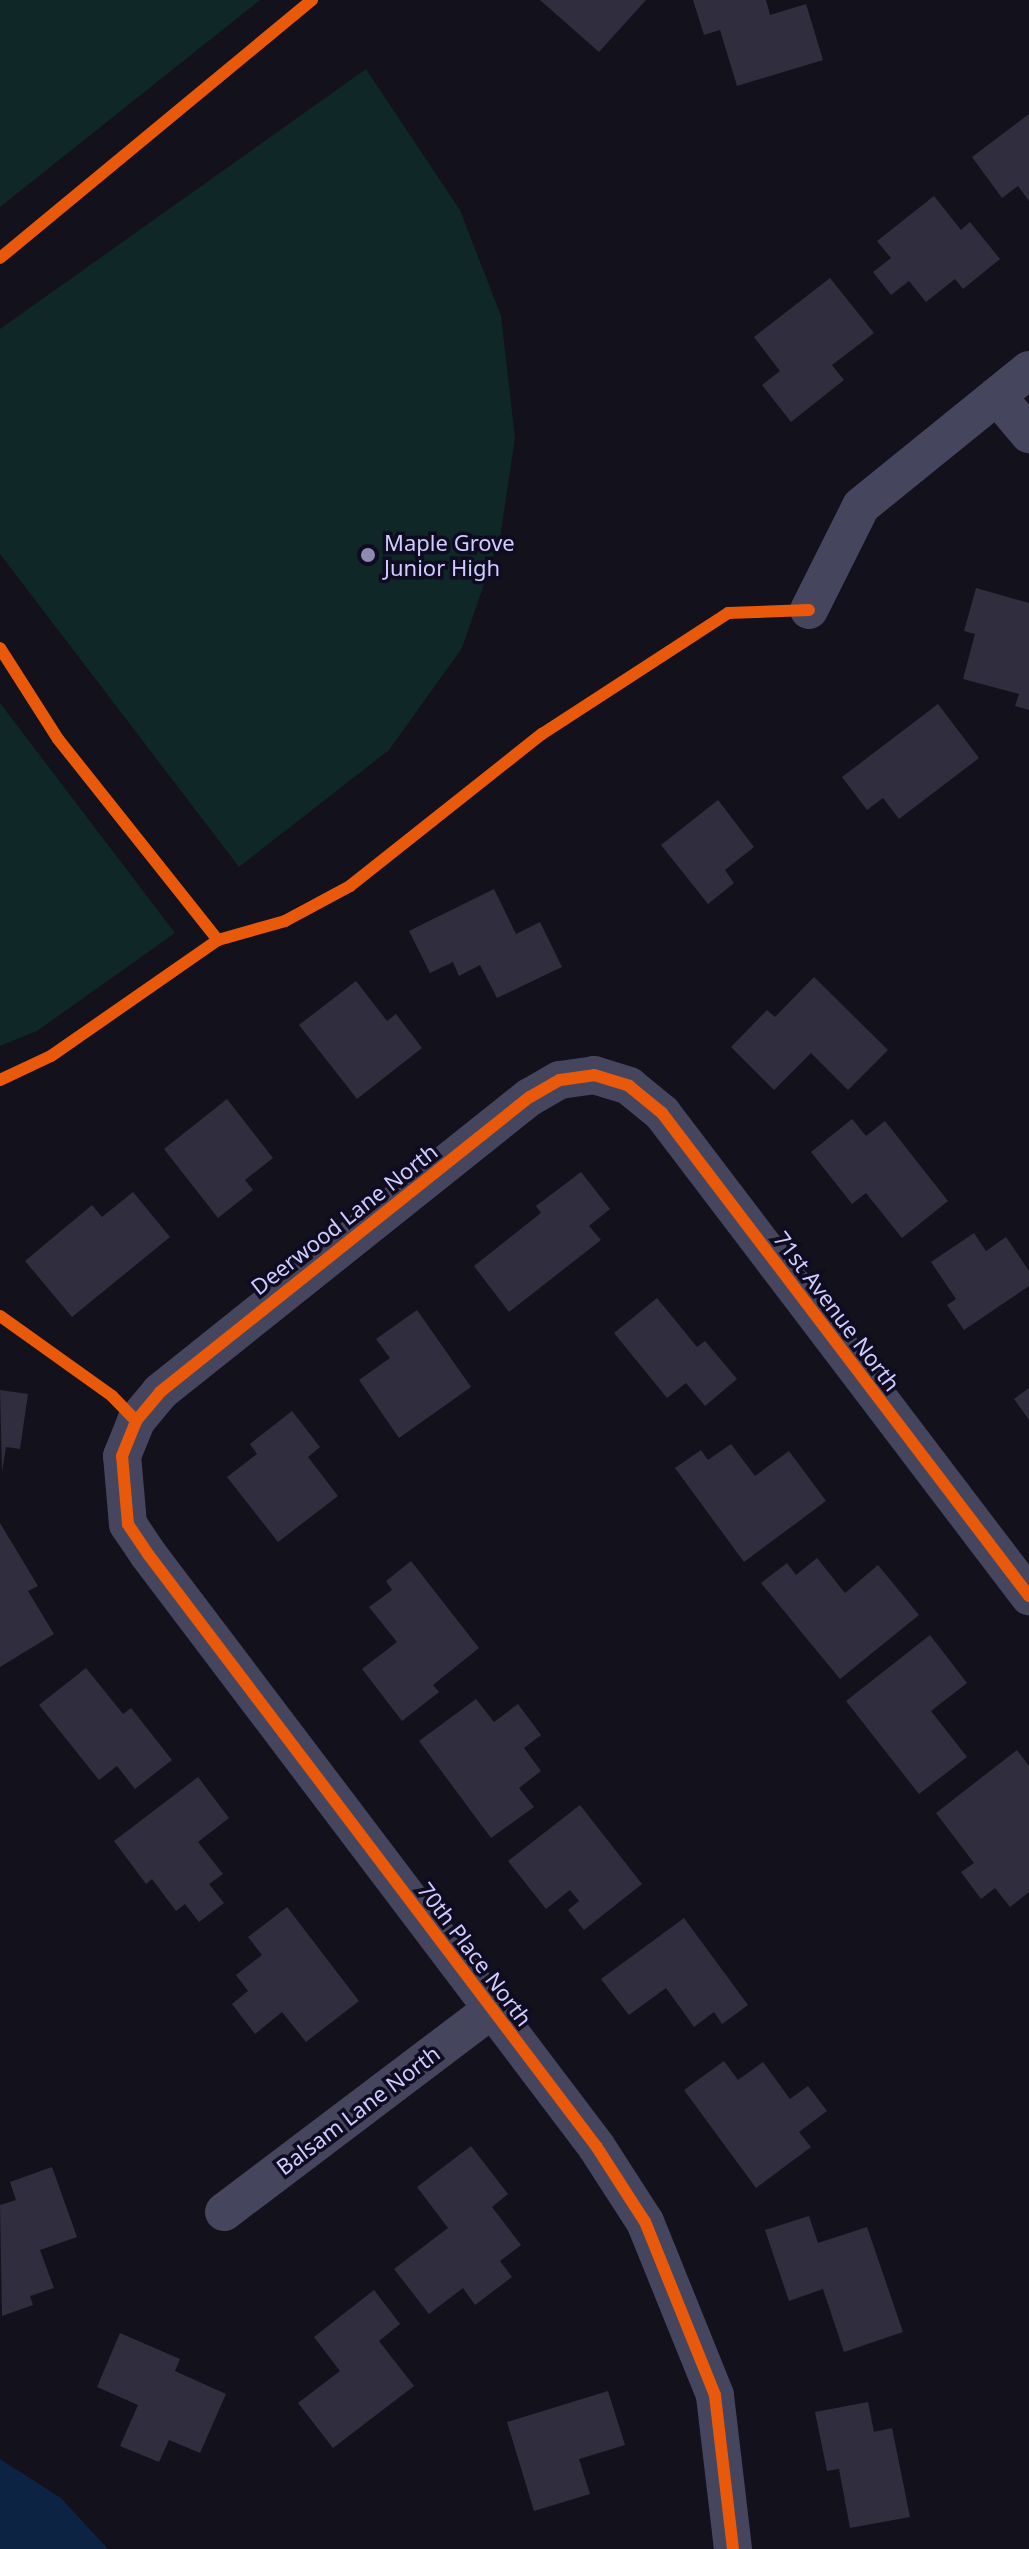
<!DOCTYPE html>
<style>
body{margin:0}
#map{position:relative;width:1029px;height:2549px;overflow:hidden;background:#12111c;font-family:"Noto Sans",sans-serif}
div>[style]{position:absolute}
.green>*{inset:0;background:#0f2726}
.water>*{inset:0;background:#0c2343}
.building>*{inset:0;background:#302e3e}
.street>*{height:38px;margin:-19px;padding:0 19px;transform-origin:19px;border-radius:19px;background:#45465d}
.cycleway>*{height:12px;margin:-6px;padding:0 6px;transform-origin:6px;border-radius:6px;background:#e8590c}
.dots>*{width:22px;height:22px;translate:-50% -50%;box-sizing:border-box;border:4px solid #0f0c21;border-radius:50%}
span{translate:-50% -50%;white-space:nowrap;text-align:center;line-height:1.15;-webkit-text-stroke:7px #0f0c21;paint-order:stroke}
.poi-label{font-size:22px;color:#cfccff}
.left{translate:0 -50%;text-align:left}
.street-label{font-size:22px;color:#cfccff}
</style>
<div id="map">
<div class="green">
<i style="clip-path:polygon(0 0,260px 0,0 207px)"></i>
<i style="clip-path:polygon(366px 69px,460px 210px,501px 316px,515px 438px,500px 538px,462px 648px,389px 750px,239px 867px,0 554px,0 329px)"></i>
<i style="clip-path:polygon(0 703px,175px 933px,37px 1031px,0 1046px)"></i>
</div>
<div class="water">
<i style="clip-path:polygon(0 2459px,61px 2498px,108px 2549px,0 2549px)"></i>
</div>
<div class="building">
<i style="clip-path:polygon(540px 0,646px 0,599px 52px)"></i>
<i style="clip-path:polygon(693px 0,766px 0,770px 15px,806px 4px,823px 60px,737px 86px,720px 30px,704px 35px)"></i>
<i style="clip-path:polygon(1029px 114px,1029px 201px,1018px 186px,1002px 198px,972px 157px)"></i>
<i style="clip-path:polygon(934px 196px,961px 230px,970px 222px,1000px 259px,963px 289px,955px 279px,926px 302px,909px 281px,891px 295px,873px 272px,891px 258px,877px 241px)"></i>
<i style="clip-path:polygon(830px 278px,874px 333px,832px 365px,844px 380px,791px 422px,762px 385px,780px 371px,754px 337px)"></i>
<i style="clip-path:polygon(976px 588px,1029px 603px,1029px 710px,1015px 706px,1019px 694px,963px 679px,975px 634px,964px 631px)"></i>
<i style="clip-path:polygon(938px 704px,979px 758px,899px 819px,883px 798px,867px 810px,842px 777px)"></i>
<i style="clip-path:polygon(718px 800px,754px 847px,725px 870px,734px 883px,708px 904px,661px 845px)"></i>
<i style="clip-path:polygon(494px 889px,516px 934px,540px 922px,562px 967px,497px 998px,480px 965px,459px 976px,453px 962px,430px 973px,409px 931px)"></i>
<i style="clip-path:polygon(814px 977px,888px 1050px,848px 1090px,811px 1053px,774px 1090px,731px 1047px,767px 1010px,775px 1017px)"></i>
<i style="clip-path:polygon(356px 981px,387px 1021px,396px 1014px,422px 1048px,357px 1099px,299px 1025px)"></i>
<i style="clip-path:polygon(227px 1099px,273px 1158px,245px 1180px,253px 1190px,218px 1218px,164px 1149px)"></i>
<i style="clip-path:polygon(852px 1119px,866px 1136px,885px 1121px,948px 1201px,902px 1238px,866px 1193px,852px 1204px,811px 1152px)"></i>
<i style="clip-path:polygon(581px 1172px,610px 1209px,589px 1226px,601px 1240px,509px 1312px,474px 1266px,541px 1213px,536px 1206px)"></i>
<i style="clip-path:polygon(133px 1192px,170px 1237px,72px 1317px,25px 1261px,92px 1205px,102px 1217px)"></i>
<i style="clip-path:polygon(974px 1233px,986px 1251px,1006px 1237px,1029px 1271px,1029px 1286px,964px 1330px,947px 1305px,956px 1299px,931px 1262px)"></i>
<i style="clip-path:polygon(657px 1298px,697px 1347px,705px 1341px,737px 1379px,705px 1406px,686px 1383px,667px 1398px,614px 1333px)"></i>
<i style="clip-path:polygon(417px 1310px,471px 1387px,399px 1438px,359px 1380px,390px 1358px,376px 1339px)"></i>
<i style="clip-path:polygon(1029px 1388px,1029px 1420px,1014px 1399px)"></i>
<i style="clip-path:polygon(0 1390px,28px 1394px,20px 1449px,6px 1447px,2px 1472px)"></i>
<i style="clip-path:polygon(292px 1411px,320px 1447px,308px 1457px,338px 1496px,278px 1542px,227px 1477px,257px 1454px,250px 1444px)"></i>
<i style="clip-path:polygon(731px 1444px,755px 1476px,789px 1451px,826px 1501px,744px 1562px,675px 1468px,701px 1450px,708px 1460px)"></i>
<i style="clip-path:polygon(0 1523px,38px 1586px,28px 1591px,54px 1634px,0 1667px)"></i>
<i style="clip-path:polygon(817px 1558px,845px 1593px,878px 1565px,919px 1615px,840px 1679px,761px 1583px,787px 1563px,796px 1575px)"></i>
<i style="clip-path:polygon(411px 1561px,479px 1648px,433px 1685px,439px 1692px,402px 1721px,362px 1669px,397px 1642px,369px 1607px,392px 1590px,386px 1581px)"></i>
<i style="clip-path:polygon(930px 1635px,967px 1683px,931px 1711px,967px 1757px,919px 1794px,846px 1701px)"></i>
<i style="clip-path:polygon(86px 1668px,123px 1714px,131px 1708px,172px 1760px,135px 1789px,117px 1766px,99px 1780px,39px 1705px)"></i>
<i style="clip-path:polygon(476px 1699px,494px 1722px,518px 1704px,541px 1735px,524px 1748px,541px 1771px,519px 1788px,534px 1807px,491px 1838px,419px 1741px)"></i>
<i style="clip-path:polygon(1017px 1750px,1029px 1766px,1029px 1892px,1010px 1907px,995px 1888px,981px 1899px,961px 1872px,974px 1863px,936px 1813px)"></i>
<i style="clip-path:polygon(198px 1777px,229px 1818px,198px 1842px,223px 1874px,209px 1884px,224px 1903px,199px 1922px,185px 1904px,176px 1911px,152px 1879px,146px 1884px,114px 1841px)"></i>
<i style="clip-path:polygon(580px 1805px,642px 1884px,584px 1930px,568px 1910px,579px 1901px,570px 1890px,546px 1909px,508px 1861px)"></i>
<i style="clip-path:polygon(287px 1907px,359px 2001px,306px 2042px,282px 2012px,255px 2034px,232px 2004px,248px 1991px,236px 1975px,262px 1955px,248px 1937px)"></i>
<i style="clip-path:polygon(684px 1918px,748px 2005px,722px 2024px,714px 2012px,694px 2027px,666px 1988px,629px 2015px,601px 1979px)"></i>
<i style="clip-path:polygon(724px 2061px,738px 2080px,763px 2062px,790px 2099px,808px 2086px,827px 2111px,799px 2132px,811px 2147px,756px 2188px,684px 2090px)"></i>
<i style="clip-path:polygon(471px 2146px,508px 2194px,492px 2207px,521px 2245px,500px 2261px,512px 2277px,475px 2305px,463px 2288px,429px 2314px,394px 2269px,448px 2228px,417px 2187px)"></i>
<i style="clip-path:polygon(52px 2167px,77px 2237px,40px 2250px,54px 2288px,30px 2296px,33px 2305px,2px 2316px,0 2205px,16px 2200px,10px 2182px)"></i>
<i style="clip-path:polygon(809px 2216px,818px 2243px,867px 2227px,903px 2332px,844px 2352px,823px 2289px,789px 2301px,765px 2230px)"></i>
<i style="clip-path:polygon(374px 2290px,400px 2324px,379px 2341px,414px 2386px,333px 2448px,298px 2403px,340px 2371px,314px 2337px)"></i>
<i style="clip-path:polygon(120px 2333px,180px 2359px,175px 2371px,226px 2394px,200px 2453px,169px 2440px,159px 2462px,120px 2446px,138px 2405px,97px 2387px)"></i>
<i style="clip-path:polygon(608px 2391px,625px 2445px,579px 2459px,590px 2494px,534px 2511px,507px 2422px)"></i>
<i style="clip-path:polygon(868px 2402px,874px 2432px,892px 2428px,910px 2517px,850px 2528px,839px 2469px,827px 2471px,815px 2412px)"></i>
</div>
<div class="street">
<i style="left:997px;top:396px;width:50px;rotate:49.9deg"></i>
<i style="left:809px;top:610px;width:116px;rotate:-63.4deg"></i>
<i style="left:861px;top:506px;width:216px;rotate:-39deg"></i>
<i style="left:224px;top:2212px;width:336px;rotate:-37.1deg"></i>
<i style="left:733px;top:2549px;width:155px;rotate:-96.7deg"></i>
<i style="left:715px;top:2395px;width:187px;rotate:-112deg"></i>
<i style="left:645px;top:2222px;width:90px;rotate:-122.8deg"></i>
<i style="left:596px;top:2146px;width:742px;rotate:-127.12deg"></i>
<i style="left:148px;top:1554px;width:36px;rotate:-124deg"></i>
<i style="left:128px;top:1524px;width:68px;rotate:-95deg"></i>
<i style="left:122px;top:1456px;width:38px;rotate:-68deg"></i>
<i style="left:136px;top:1421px;width:38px;rotate:-50deg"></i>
<i style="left:160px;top:1392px;width:473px;rotate:-38.6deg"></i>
<i style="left:530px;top:1097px;width:34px;rotate:-30deg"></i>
<i style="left:560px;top:1080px;width:34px;rotate:-8deg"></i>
<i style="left:594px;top:1075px;width:37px;rotate:17deg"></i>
<i style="left:629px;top:1086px;width:43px;rotate:39.3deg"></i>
<i style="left:662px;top:1113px;width:607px;rotate:52.77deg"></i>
</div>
<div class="cycleway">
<i style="left:0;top:258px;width:405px;rotate:-39.6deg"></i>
<i style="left:0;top:648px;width:108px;rotate:57.5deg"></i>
<i style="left:58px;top:739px;width:257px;rotate:51.5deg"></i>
<i style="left:218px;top:940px;width:70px;rotate:-15.8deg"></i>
<i style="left:285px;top:921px;width:74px;rotate:-28.3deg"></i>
<i style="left:350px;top:886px;width:245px;rotate:-38.4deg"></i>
<i style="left:542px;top:734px;width:222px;rotate:-33deg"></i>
<i style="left:728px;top:613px;width:81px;rotate:-2.1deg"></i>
<i style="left:0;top:1080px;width:56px;rotate:-25.2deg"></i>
<i style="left:51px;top:1056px;width:203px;rotate:-34.8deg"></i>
<i style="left:0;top:1316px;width:138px;rotate:35.5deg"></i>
<i style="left:112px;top:1396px;width:35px;rotate:46deg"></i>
<i style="left:733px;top:2549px;width:155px;rotate:-96.7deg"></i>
<i style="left:715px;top:2395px;width:187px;rotate:-112deg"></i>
<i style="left:645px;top:2222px;width:90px;rotate:-122.8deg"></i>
<i style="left:596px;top:2146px;width:742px;rotate:-127.12deg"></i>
<i style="left:148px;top:1554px;width:36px;rotate:-124deg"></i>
<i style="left:128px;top:1524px;width:68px;rotate:-95deg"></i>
<i style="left:122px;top:1456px;width:38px;rotate:-68deg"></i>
<i style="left:136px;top:1421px;width:38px;rotate:-50deg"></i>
<i style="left:160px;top:1392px;width:473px;rotate:-38.6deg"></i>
<i style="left:530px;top:1097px;width:34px;rotate:-30deg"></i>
<i style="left:560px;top:1080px;width:34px;rotate:-8deg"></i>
<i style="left:594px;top:1075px;width:37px;rotate:17deg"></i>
<i style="left:629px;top:1086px;width:43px;rotate:39.3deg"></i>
<i style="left:662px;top:1113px;width:607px;rotate:52.77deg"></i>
</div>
<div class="dots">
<i style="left:368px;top:555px;background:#8d8bb0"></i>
</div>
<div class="poi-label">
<span class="left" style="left:384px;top:555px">Maple Grove<br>Junior High</span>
</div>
<div class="street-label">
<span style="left:344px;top:1219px;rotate:-38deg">Deerwood Lane North</span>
<span style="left:837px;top:1311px;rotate:53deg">71st Avenue North</span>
<span style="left:475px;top:1954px;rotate:53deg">70th Place North</span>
<span style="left:358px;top:2110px;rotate:-37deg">Balsam Lane North</span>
</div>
</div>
